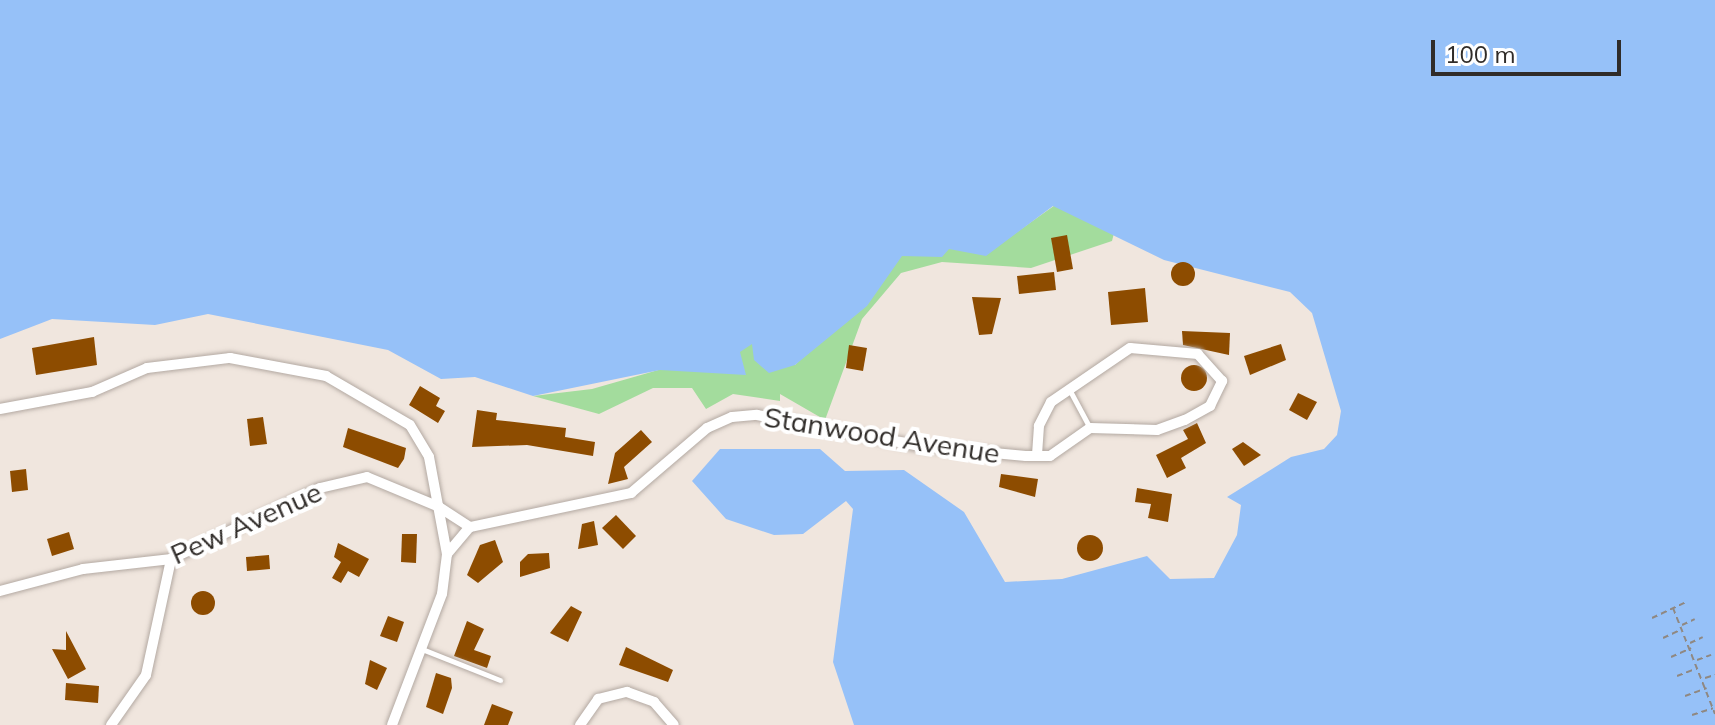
<!DOCTYPE html>
<style>
body{margin:0}
#map{position:relative;width:1715px;height:725px;overflow:hidden;background:#f0e6de;font-family:Mulish,sans-serif}
div>[style]{position:absolute}
.green>*{inset:0;background:#a3dc9d}
.water>*{inset:0;background:#96c1f8}
.building>*{inset:0;background:#8d4c00}
.round{border-radius:50%}
.path>*{height:2px;margin-top:-1px;transform-origin:0;background:repeating-linear-gradient(90deg,#8f8882 0 6px,transparent 0 10px)}
.roads{filter:drop-shadow(0 0 2px #b3a9a2) drop-shadow(0 0 2px #b3a9a2)}
.service>*{height:5px;margin:-2.5px;padding:0 2.5px;transform-origin:2.5px;border-radius:2.5px;background:#fff}
.minor>*{height:10px;margin:-5px;padding:0 5px;transform-origin:5px;border-radius:5px;background:#fff}
span{translate:-50% -50%;white-space:nowrap;text-align:center;line-height:1.15;-webkit-text-stroke:8px #fff;paint-order:stroke}
.street-label{font-size:28px;color:#302c29}
.scale{position:absolute;left:1431px;top:40px;width:190px;height:36px;box-sizing:border-box;border:4px solid #302c29;border-top:0;padding-left:10px;font-size:24px;line-height:28px;white-space:nowrap;color:#302c29;-webkit-text-stroke:6px #fff;paint-order:stroke}
</style>
<div id="map">
<div class="green">
<i style="clip-path:polygon(1058px 203px,1116px 225px,1112px 241px,1031px 268px,942px 262px,901px 273px,862px 319px,825px 420px,780px 394px,780px 401px,733px 394px,706px 409px,692px 388px,653px 388px,599px 414px,533px 396px,592px 389px,756px 342px,795px 365px,901px 256px,931px 248px,993px 249px)"></i>
</div>
<div class="water">
<i style="clip-path:polygon(0 0,1715px 0,1715px 725px,854px 725px,833px 662px,853px 509px,846px 501px,803px 534px,774px 535px,726px 519px,692px 481px,720px 449px,820px 449px,845px 471px,904px 470px,964px 512px,1005px 582px,1062px 579px,1147px 556px,1170px 579px,1214px 578px,1237px 535px,1241px 505px,1227px 497px,1291px 457px,1324px 449px,1337px 435px,1341px 411px,1312px 313px,1290px 292px,1164px 260px,1053px 206px,986px 256px,949px 249px,942px 257px,902px 256px,867px 306px,795px 365px,769px 373px,754px 360px,752px 344px,740px 352px,746px 375px,660px 370px,533px 396px,475px 377px,441px 379px,388px 350px,208px 314px,155px 325px,52px 319px,0 339px)"></i>
</div>
<div class="building">
<i style="clip-path:polygon(1067px 235px,1073px 269px,1057px 272px,1051px 238px)"></i>
<i class="round" style="left:1171px;top:262px;width:24px;height:24px"></i>
<i style="clip-path:polygon(1054px 272px,1056px 290px,1019px 294px,1017px 276px)"></i>
<i style="clip-path:polygon(1145px 288px,1148px 322px,1111px 325px,1108px 292px)"></i>
<i style="clip-path:polygon(972px 297px,1001px 298px,992px 334px,979px 335px)"></i>
<i style="clip-path:polygon(1182px 331px,1230px 333px,1229px 355px,1183px 345px)"></i>
<i style="clip-path:polygon(94px 337px,97px 365px,36px 375px,32px 348px)"></i>
<i style="clip-path:polygon(1281px 344px,1286px 360px,1250px 375px,1244px 356px)"></i>
<i style="clip-path:polygon(849px 345px,867px 348px,863px 371px,846px 368px)"></i>
<i class="round" style="left:1181px;top:365px;width:26px;height:26px"></i>
<i style="clip-path:polygon(420px 386px,440px 398px,436px 406px,445px 411px,438px 423px,409px 405px)"></i>
<i style="clip-path:polygon(1298px 393px,1317px 402px,1307px 420px,1289px 410px)"></i>
<i style="clip-path:polygon(477px 410px,497px 413px,496px 420px,566px 428px,565px 437px,595px 442px,593px 456px,527px 445px,472px 447px)"></i>
<i style="clip-path:polygon(263px 417px,267px 444px,250px 446px,247px 419px)"></i>
<i style="clip-path:polygon(1197px 423px,1206px 443px,1181px 458px,1186px 468px,1167px 478px,1156px 455px,1188px 439px,1183px 430px)"></i>
<i style="clip-path:polygon(348px 428px,406px 448px,404px 459px,398px 468px,343px 447px)"></i>
<i style="clip-path:polygon(641px 430px,652px 442px,624px 467px,628px 479px,608px 484px,615px 453px)"></i>
<i style="clip-path:polygon(1243px 442px,1261px 455px,1244px 466px,1232px 449px)"></i>
<i style="clip-path:polygon(26px 469px,28px 490px,12px 492px,10px 471px)"></i>
<i style="clip-path:polygon(1001px 474px,1038px 479px,1035px 497px,999px 487px)"></i>
<i style="clip-path:polygon(1137px 488px,1172px 494px,1168px 522px,1148px 518px,1151px 504px,1135px 502px)"></i>
<i style="clip-path:polygon(616px 515px,636px 536px,623px 549px,602px 528px)"></i>
<i style="clip-path:polygon(594px 521px,598px 545px,578px 549px,582px 524px)"></i>
<i style="clip-path:polygon(69px 532px,74px 549px,52px 556px,47px 539px)"></i>
<i style="clip-path:polygon(402px 534px,417px 534px,416px 563px,401px 562px)"></i>
<i class="round" style="left:1077px;top:535px;width:26px;height:26px"></i>
<i style="clip-path:polygon(495px 540px,503px 562px,478px 583px,467px 575px,480px 545px)"></i>
<i style="clip-path:polygon(338px 543px,369px 559px,359px 577px,348px 571px,341px 583px,332px 578px,341px 562px,334px 557px)"></i>
<i style="clip-path:polygon(549px 553px,550px 568px,520px 577px,520px 562px,528px 554px)"></i>
<i style="clip-path:polygon(269px 555px,270px 569px,247px 571px,246px 557px)"></i>
<i class="round" style="left:191px;top:591px;width:24px;height:24px"></i>
<i style="clip-path:polygon(571px 606px,582px 612px,568px 642px,550px 633px)"></i>
<i style="clip-path:polygon(388px 616px,404px 622px,397px 642px,380px 636px)"></i>
<i style="clip-path:polygon(467px 621px,484px 629px,474px 650px,491px 656px,487px 668px,454px 656px)"></i>
<i style="clip-path:polygon(66px 631px,86px 669px,68px 679px,52px 649px,66px 650px)"></i>
<i style="clip-path:polygon(626px 647px,673px 670px,668px 682px,619px 665px)"></i>
<i style="clip-path:polygon(370px 660px,387px 668px,377px 690px,365px 684px)"></i>
<i style="clip-path:polygon(436px 673px,451px 678px,452px 688px,443px 714px,426px 707px)"></i>
<i style="clip-path:polygon(66px 683px,99px 686px,98px 703px,65px 700px)"></i>
<i style="clip-path:polygon(492px 704px,513px 712px,508px 725px,484px 725px)"></i>
</div>
<div class="path">
<i style="left:1673px;top:608px;width:114px;rotate:68.4deg"></i>
<i style="left:1652px;top:618px;width:38px;rotate:-25deg"></i>
<i style="left:1682px;top:625px;width:14px;rotate:-25deg"></i>
<i style="left:1663px;top:638px;width:21px;rotate:-25deg"></i>
<i style="left:1690px;top:643px;width:14px;rotate:-25deg"></i>
<i style="left:1671px;top:657px;width:22px;rotate:-24deg"></i>
<i style="left:1697px;top:660px;width:15px;rotate:-20deg"></i>
<i style="left:1677px;top:676px;width:22px;rotate:-21deg"></i>
<i style="left:1705px;top:678px;width:10px;rotate:-17deg"></i>
<i style="left:1685px;top:696px;width:23px;rotate:-20deg"></i>
<i style="left:1692px;top:715px;width:22px;rotate:-18deg"></i>
</div>
<div class="roads">
<div class="service">
<i style="left:1069px;top:389px;width:44px;rotate:61.7deg"></i>
<i style="left:422px;top:649px;width:84px;rotate:21.7deg"></i>
</div>
<div class="minor">
<i style="left:0;top:409px;width:94px;rotate:-10.5deg"></i>
<i style="left:92px;top:392px;width:60px;rotate:-23.6deg"></i>
<i style="left:147px;top:368px;width:84px;rotate:-6.9deg"></i>
<i style="left:230px;top:358px;width:98px;rotate:10.6deg"></i>
<i style="left:326px;top:376px;width:97px;rotate:30.3deg"></i>
<i style="left:410px;top:425px;width:37px;rotate:59deg"></i>
<i style="left:429px;top:457px;width:99px;rotate:79.5deg"></i>
<i style="left:447px;top:554px;width:40px;rotate:97.1deg"></i>
<i style="left:442px;top:594px;width:140px;rotate:110.9deg"></i>
<i style="left:439px;top:507px;width:37px;rotate:33deg"></i>
<i style="left:447px;top:554px;width:35px;rotate:-50deg"></i>
<i style="left:470px;top:527px;width:165px;rotate:-11.9deg"></i>
<i style="left:631px;top:493px;width:100px;rotate:-40.5deg"></i>
<i style="left:707px;top:428px;width:27px;rotate:-24deg"></i>
<i style="left:732px;top:417px;width:25px;rotate:-5deg"></i>
<i style="left:757px;top:415px;width:166px;rotate:10.8deg"></i>
<i style="left:920px;top:446px;width:106px;rotate:5.4deg"></i>
<i style="left:1026px;top:456px;width:24px"></i>
<i style="left:1050px;top:456px;width:49px;rotate:-35deg"></i>
<i style="left:1090px;top:428px;width:67px;rotate:1.7deg"></i>
<i style="left:1157px;top:430px;width:30px;rotate:-20deg"></i>
<i style="left:1185px;top:420px;width:29px;rotate:-29deg"></i>
<i style="left:1210px;top:406px;width:28px;rotate:-64deg"></i>
<i style="left:1222px;top:381px;width:36px;rotate:-132deg"></i>
<i style="left:1198px;top:354px;width:68px;rotate:-175deg"></i>
<i style="left:1130px;top:348px;width:96px;rotate:145.6deg"></i>
<i style="left:1051px;top:402px;width:27px;rotate:117deg"></i>
<i style="left:1039px;top:426px;width:30px;rotate:94deg"></i>
<i style="left:0;top:591px;width:86px;rotate:-14.8deg"></i>
<i style="left:83px;top:569px;width:89px;rotate:-6.5deg"></i>
<i style="left:171px;top:559px;width:165px;rotate:-25.5deg"></i>
<i style="left:320px;top:488px;width:48px;rotate:-13.2deg"></i>
<i style="left:367px;top:477px;width:78px;rotate:22.6deg"></i>
<i style="left:111px;top:725px;width:61px;rotate:-55deg"></i>
<i style="left:146px;top:675px;width:119px;rotate:-77.8deg"></i>
<i style="left:580px;top:725px;width:32px;rotate:-55deg"></i>
<i style="left:598px;top:699px;width:30px;rotate:-14deg"></i>
<i style="left:627px;top:692px;width:29px;rotate:20deg"></i>
<i style="left:654px;top:702px;width:30px;rotate:49deg"></i>
</div>
</div>
<div class="street-label">
<span style="left:882px;top:435px;rotate:9deg">Stanwood Avenue</span>
<span style="left:246px;top:523px;rotate:-24deg">Pew Avenue</span>
</div>
<div class="scale">100 m</div>
</div>
